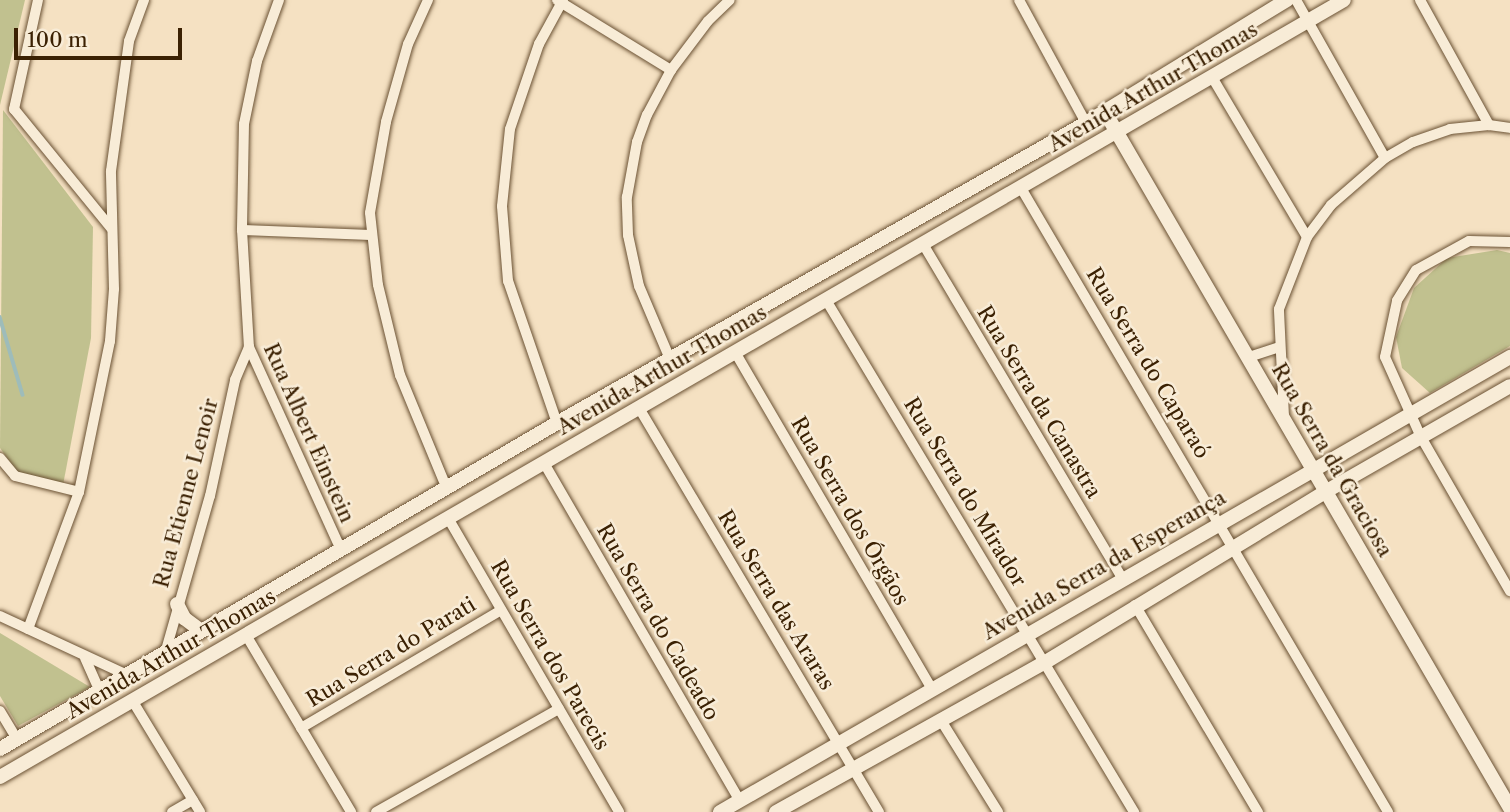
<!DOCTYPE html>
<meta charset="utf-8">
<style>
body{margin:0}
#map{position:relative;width:1510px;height:812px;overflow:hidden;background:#f5e1c2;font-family:"Libre Caslon Text",serif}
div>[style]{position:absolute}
.green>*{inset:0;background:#c1c18f}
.stream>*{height:3.5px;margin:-1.75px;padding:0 1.75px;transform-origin:1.75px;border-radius:1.75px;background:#9ebcba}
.roads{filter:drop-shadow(0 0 2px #6a5133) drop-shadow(0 0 2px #6a5133)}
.street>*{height:10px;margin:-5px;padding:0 5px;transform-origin:5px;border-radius:5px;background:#f8ecd7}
.secondary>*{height:14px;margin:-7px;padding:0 7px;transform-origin:7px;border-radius:7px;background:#f8ecd7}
span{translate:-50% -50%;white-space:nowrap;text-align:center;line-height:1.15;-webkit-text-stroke:5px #f8ecd7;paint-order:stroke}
.street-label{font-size:21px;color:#3b2103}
.scale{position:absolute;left:14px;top:28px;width:168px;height:32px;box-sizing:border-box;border:4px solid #3b2103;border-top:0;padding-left:9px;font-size:21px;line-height:24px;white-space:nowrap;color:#3b2103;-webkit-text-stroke:5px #f8ecd7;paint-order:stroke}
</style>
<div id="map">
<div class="green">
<div style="clip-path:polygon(0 0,25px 0,0 105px)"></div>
<div style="clip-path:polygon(3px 110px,93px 227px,91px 338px,63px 485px,18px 473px,0 448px)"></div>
<div style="clip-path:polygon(1497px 250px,1510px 253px,1510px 346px,1430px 393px,1402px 368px,1396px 337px,1414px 288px,1447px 258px)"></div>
<div style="clip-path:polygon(0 633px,90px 687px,18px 726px,0 696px)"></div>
</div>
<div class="stream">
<div style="left:0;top:317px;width:81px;rotate:73.6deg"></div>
</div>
<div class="roads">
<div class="street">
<div style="left:38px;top:0;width:112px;rotate:102.4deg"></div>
<div style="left:14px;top:109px;width:154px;rotate:50.8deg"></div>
<div style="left:279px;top:0;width:65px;rotate:109.8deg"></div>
<div style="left:257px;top:61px;width:64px;rotate:101.7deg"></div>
<div style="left:244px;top:124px;width:106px;rotate:91.1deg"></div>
<div style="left:242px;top:230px;width:117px;rotate:86.6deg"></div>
<div style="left:249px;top:347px;width:223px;rotate:65.6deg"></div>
<div style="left:428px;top:0;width:48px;rotate:114.4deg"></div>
<div style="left:408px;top:44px;width:81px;rotate:105.8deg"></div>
<div style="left:386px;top:122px;width:92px;rotate:100deg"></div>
<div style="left:370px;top:213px;width:72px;rotate:83.7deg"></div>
<div style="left:378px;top:285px;width:93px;rotate:76.3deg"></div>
<div style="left:400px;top:375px;width:123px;rotate:67.6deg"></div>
<div style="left:557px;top:0;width:134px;rotate:31.6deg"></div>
<div style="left:1019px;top:0;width:140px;rotate:61.4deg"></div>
<div style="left:1296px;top:0;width:181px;rotate:60.6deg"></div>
<div style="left:1420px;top:0;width:143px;rotate:61.1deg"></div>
<div style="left:1212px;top:77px;width:186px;rotate:59.3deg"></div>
<div style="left:1021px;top:188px;width:724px;rotate:59.54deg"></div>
<div style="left:242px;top:230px;width:130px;rotate:2.2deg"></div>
<div style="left:1510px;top:242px;width:41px;rotate:-178.6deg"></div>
<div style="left:1469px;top:241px;width:60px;rotate:151.3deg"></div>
<div style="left:1416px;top:270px;width:36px;rotate:122deg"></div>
<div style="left:1397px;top:301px;width:57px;rotate:102.1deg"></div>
<div style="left:1385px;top:357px;width:88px;rotate:65.8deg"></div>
<div style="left:1421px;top:437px;width:178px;rotate:60deg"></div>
<div style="left:923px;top:244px;width:390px;rotate:59.2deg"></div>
<div style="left:826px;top:300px;width:598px;rotate:58.97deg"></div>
<div style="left:735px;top:352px;width:390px;rotate:59.7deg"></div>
<div style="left:1249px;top:357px;width:32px;rotate:-18deg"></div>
<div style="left:670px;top:359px;width:79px;rotate:-113deg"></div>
<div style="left:639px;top:286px;width:52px;rotate:-102.2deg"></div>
<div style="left:628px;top:235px;width:38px;rotate:-92deg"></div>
<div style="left:627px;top:197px;width:56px;rotate:-79.7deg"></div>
<div style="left:637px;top:142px;width:29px;rotate:-70deg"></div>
<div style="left:647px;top:115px;width:51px;rotate:-61.9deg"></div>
<div style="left:671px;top:70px;width:61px;rotate:-52.9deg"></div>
<div style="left:708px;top:21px;width:30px;rotate:-44deg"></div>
<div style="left:639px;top:408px;width:470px;rotate:59.3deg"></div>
<div style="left:1284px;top:417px;width:108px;rotate:-92.7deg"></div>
<div style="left:1279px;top:309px;width:77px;rotate:-68.7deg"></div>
<div style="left:1307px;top:237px;width:40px;rotate:-53deg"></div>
<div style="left:1331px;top:205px;width:72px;rotate:-41deg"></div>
<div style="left:1385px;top:158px;width:32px;rotate:-30deg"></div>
<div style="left:1413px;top:142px;width:39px;rotate:-19deg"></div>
<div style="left:1450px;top:129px;width:39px;rotate:-6deg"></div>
<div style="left:1489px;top:125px;width:21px;rotate:8deg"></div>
<div style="left:557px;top:423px;width:150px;rotate:-109deg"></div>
<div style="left:508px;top:281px;width:75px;rotate:-94.6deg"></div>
<div style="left:502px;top:206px;width:77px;rotate:-84.1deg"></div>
<div style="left:510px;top:129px;width:90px;rotate:-71.2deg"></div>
<div style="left:539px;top:44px;width:50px;rotate:-61.4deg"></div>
<div style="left:0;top:458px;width:23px;rotate:50deg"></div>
<div style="left:15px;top:476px;width:66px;rotate:14deg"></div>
<div style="left:544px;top:463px;width:391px;rotate:59.9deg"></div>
<div style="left:448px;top:518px;width:340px;rotate:59.8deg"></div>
<div style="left:1135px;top:605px;width:241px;rotate:59.3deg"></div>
<div style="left:0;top:616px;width:138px;rotate:24.9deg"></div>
<div style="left:28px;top:629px;width:146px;rotate:-69.6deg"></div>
<div style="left:79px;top:492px;width:154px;rotate:-78.4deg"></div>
<div style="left:110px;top:341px;width:52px;rotate:-85.6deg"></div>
<div style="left:114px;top:289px;width:118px;rotate:-91.5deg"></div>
<div style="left:111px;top:171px;width:131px;rotate:-82.1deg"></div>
<div style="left:129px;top:41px;width:44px;rotate:-69.9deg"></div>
<div style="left:246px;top:635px;width:206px;rotate:59.3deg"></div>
<div style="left:166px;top:650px;width:160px;rotate:-74.1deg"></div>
<div style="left:210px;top:496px;width:119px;rotate:-77.8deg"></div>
<div style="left:235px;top:380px;width:36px;rotate:-67deg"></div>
<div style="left:85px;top:658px;width:35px;rotate:66deg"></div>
<div style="left:132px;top:700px;width:131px;rotate:58.7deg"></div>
<div style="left:0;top:711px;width:33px;rotate:59deg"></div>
<div style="left:942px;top:722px;width:106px;rotate:58.1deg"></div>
<div style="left:301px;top:728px;width:232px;rotate:-30.5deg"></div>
<div style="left:172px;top:812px;width:24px;rotate:-30deg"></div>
<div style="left:376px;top:812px;width:210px;rotate:-29.4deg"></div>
</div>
<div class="secondary">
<div style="left:1105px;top:112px;width:805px;rotate:59.81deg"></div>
<div style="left:177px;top:604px;width:16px;rotate:63deg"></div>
<div style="left:184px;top:618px;width:21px;rotate:37deg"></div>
<div style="left:0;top:749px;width:645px;rotate:-30.34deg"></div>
<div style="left:557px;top:423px;width:608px;rotate:-29.56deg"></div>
<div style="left:1086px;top:123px;width:236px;rotate:-31.5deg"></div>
<div style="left:0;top:777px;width:1552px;rotate:-30.03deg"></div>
<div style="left:720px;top:812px;width:912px;rotate:-29.94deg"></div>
<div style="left:776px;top:812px;width:307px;rotate:-29.1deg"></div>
<div style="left:1044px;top:663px;width:329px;rotate:-31.3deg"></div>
<div style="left:1325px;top:492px;width:213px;rotate:-29.8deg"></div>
</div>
</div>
<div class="street-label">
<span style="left:1153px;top:87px;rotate:-30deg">Avenida Arthur Thomas</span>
<span style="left:1148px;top:363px;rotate:59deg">Rua Serra do Caparaó</span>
<span style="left:662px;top:370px;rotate:-30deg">Avenida Arthur Thomas</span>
<span style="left:1039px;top:402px;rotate:59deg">Rua Serra da Canastra</span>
<span style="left:309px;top:433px;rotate:66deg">Rua Albert Einstein</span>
<span style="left:1332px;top:460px;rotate:60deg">Rua Serra da Graciosa</span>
<span style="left:965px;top:492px;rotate:59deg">Rua Serra do Mirador</span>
<span style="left:186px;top:493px;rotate:-75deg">Rua Etienne Lenoir</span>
<span style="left:850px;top:511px;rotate:60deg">Rua Serra dos Órgãos</span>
<span style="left:1104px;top:565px;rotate:-30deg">Avenida Serra da Esperança</span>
<span style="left:776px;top:600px;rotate:59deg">Rua Serra das Araras</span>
<span style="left:658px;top:622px;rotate:60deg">Rua Serra do Cadeado</span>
<span style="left:391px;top:652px;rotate:-31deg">Rua Serra do Parati</span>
<span style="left:171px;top:654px;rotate:-30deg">Avenida Arthur Thomas</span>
<span style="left:550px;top:655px;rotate:60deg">Rua Serra dos Parecis</span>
</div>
<div class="scale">100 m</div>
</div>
